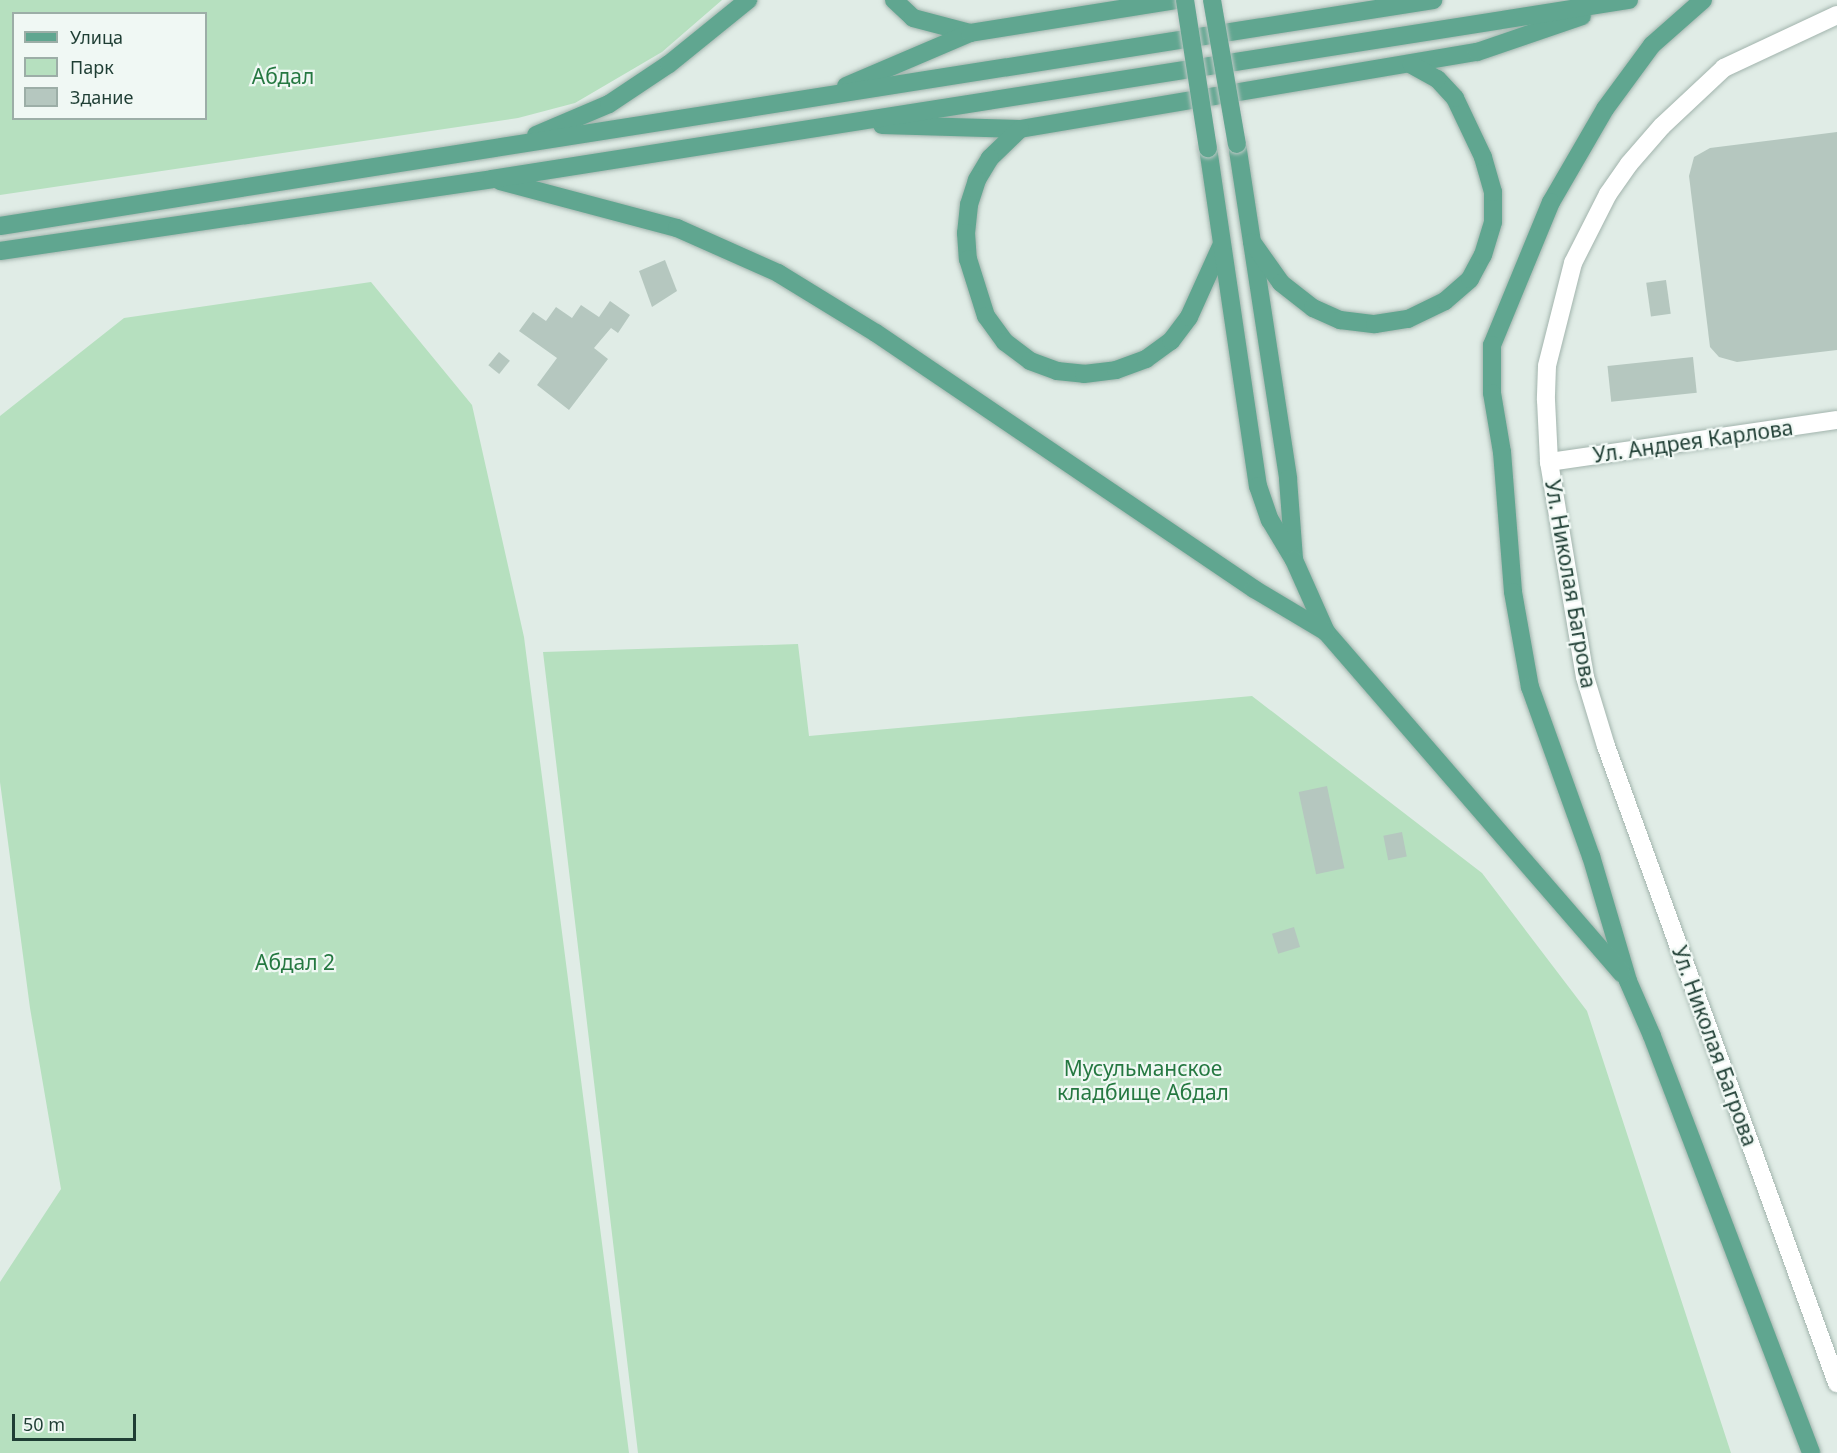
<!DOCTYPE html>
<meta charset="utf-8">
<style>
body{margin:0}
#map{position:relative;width:1837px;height:1453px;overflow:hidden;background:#e0ece6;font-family:"Noto Sans",sans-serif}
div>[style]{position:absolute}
.green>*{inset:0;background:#b6e0bf}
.building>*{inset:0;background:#b5c7bf;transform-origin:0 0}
.roads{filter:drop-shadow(0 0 2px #a2b4ad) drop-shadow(0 0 2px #a2b4ad)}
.minor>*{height:18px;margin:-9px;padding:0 9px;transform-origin:9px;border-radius:9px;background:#fff}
.major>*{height:18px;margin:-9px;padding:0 9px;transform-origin:9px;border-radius:9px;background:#60a690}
.bridges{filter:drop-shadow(0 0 2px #c0c9c6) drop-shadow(0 0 2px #c0c9c6)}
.major-bridge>*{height:18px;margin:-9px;padding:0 9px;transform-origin:9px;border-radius:9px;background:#60a690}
span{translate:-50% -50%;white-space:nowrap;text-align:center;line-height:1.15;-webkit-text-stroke:4.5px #f0f8f4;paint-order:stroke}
.park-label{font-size:21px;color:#257841}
.street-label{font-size:21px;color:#1f3e34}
.legend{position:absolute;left:12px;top:12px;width:195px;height:108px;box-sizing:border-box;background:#f0f8f4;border:2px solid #9caea7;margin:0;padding:8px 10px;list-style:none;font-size:18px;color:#1f3e34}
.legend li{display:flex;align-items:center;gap:12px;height:30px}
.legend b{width:30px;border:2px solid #9caea7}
.scale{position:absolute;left:12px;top:1414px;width:124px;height:27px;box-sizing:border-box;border:3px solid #1f3e34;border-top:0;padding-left:8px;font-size:18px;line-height:21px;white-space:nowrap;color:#1f3e34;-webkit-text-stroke:4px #f0f8f4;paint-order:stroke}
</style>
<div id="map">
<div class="green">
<div style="clip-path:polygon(evenodd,0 0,722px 0,662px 52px,575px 103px,518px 118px,0 195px,0 0,14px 14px,206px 14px,206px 118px,14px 118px,14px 14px)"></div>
<div style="clip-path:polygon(371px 282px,472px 405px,524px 637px,629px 1453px,0 1453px,0 1282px,61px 1189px,30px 1008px,0 782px,0 416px,124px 318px)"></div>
<div style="clip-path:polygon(798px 644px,809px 736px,1252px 696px,1482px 873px,1587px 1011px,1731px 1453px,638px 1453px,543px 652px)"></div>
</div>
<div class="building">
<div style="clip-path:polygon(1837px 132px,1837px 350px,1737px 362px,1719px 357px,1710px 347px,1689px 176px,1694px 157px,1710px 148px)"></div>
<div style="clip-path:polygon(665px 260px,677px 291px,652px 307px,639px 271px)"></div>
<div style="left:1666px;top:280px;width:34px;height:20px;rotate:82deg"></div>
<div style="clip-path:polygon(610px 301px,630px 315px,618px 333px,611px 328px,594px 348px,608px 359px,569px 410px,537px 385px,557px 358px,519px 331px,533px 312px,546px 321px,556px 307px,572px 318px,581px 305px,599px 317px)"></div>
<div style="left:499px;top:352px;width:14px;height:17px;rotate:39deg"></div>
<div style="left:1693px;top:357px;width:36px;height:86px;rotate:84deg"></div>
<div style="left:1327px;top:786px;width:84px;height:29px;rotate:78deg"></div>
<div style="left:1402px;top:832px;width:25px;height:19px;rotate:79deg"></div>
<div style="left:1294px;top:927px;width:21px;height:23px;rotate:73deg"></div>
</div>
<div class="roads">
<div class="minor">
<div style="left:1837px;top:15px;width:125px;rotate:154.9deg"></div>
<div style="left:1724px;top:68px;width:85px;rotate:136.9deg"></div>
<div style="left:1662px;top:126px;width:50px;rotate:131deg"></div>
<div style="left:1629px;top:164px;width:37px;rotate:125deg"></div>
<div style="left:1608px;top:194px;width:77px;rotate:116.9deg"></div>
<div style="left:1573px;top:263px;width:106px;rotate:104.2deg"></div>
<div style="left:1547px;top:366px;width:34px;rotate:92deg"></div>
<div style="left:1546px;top:400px;width:62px;rotate:87.2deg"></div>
<div style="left:1549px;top:462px;width:218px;rotate:80.5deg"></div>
<div style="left:1585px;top:677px;width:72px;rotate:73.1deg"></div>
<div style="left:1606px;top:746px;width:678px;rotate:70.07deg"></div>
<div style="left:1549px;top:462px;width:291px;rotate:-8.3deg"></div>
</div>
<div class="major">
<div style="left:894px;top:0;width:26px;rotate:43deg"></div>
<div style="left:913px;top:18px;width:59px;rotate:14.7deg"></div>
<div style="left:1703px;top:0;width:68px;rotate:138.6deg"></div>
<div style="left:1652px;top:45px;width:79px;rotate:126.3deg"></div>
<div style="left:1605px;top:109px;width:108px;rotate:120.1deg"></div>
<div style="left:1551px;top:202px;width:155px;rotate:112.4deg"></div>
<div style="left:1492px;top:345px;width:48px;rotate:90deg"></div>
<div style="left:1492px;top:393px;width:60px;rotate:80.4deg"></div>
<div style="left:1502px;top:452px;width:140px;rotate:85.5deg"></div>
<div style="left:1513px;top:592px;width:97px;rotate:79.9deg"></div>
<div style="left:1530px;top:687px;width:180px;rotate:70.2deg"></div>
<div style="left:1591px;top:856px;width:130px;rotate:73.5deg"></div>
<div style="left:1628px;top:981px;width:60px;rotate:66.4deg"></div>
<div style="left:1652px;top:1036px;width:446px;rotate:69.1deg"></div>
<div style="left:846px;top:86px;width:135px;rotate:-23.1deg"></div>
<div style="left:970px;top:33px;width:209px;rotate:-9.1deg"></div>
<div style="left:882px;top:125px;width:138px;rotate:1.7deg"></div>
<div style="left:1020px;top:129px;width:463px;rotate:-9.6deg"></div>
<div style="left:1477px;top:52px;width:111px;rotate:-18.9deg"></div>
<div style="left:1020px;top:129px;width:42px;rotate:136deg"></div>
<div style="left:990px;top:158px;width:26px;rotate:121deg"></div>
<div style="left:977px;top:180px;width:26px;rotate:108deg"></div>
<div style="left:969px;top:205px;width:28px;rotate:96deg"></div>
<div style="left:966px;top:233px;width:26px;rotate:86deg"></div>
<div style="left:968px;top:259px;width:60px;rotate:72.5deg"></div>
<div style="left:986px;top:316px;width:32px;rotate:54deg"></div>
<div style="left:1005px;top:342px;width:31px;rotate:37deg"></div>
<div style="left:1030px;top:361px;width:29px;rotate:20deg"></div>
<div style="left:1057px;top:371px;width:27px;rotate:6deg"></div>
<div style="left:1084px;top:374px;width:32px;rotate:-7deg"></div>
<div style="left:1116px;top:370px;width:32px;rotate:-20deg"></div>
<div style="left:1146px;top:359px;width:31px;rotate:-36deg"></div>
<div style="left:1171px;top:341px;width:30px;rotate:-53deg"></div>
<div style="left:1189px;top:317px;width:78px;rotate:-65.7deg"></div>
<div style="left:536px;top:135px;width:79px;rotate:-23deg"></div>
<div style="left:609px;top:104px;width:72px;rotate:-33.7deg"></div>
<div style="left:669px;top:64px;width:102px;rotate:-39deg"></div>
<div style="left:1237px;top:144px;width:339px;rotate:81.3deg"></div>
<div style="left:1288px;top:479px;width:79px;rotate:85.7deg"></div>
<div style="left:1208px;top:148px;width:342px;rotate:81.6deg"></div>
<div style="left:1258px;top:486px;width:36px;rotate:71deg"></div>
<div style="left:1270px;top:520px;width:47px;rotate:59deg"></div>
<div style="left:1294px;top:560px;width:79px;rotate:66deg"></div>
<div style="left:1326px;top:632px;width:452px;rotate:49.1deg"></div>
<div style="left:500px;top:181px;width:183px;rotate:14.9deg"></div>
<div style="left:677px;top:228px;width:111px;rotate:24deg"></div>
<div style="left:778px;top:273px;width:115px;rotate:31.5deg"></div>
<div style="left:876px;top:333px;width:457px;rotate:34.1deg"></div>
<div style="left:1254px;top:589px;width:84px;rotate:30.8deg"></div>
<div style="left:0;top:226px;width:1451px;rotate:-8.96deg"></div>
<div style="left:1252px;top:242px;width:50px;rotate:54.7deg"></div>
<div style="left:1281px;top:283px;width:41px;rotate:38deg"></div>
<div style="left:1313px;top:308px;width:30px;rotate:24deg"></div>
<div style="left:1340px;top:320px;width:35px;rotate:7deg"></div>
<div style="left:1375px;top:324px;width:33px;rotate:-9deg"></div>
<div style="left:1408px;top:319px;width:41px;rotate:-25.9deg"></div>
<div style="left:1445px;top:301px;width:33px;rotate:-41deg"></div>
<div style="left:1470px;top:279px;width:27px;rotate:-62deg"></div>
<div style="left:1483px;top:255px;width:34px;rotate:-73deg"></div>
<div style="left:1493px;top:222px;width:30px;rotate:-90deg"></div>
<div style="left:1493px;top:192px;width:36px;rotate:-106deg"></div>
<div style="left:1483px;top:157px;width:65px;rotate:-115.4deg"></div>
<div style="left:1455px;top:98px;width:26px;rotate:-133deg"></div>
<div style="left:1437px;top:79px;width:29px;rotate:-151deg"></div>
<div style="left:0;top:251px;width:497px;rotate:-8.3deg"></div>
<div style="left:492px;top:179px;width:1151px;rotate:-8.95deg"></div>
</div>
</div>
<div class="bridges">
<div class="major-bridge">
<div style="left:1185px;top:0;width:150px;rotate:81.2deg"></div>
<div style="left:1212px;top:0;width:146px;rotate:80.2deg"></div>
</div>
</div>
<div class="park-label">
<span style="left:283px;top:76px">Абдал</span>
<span style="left:295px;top:962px">Абдал 2</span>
<span style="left:1143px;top:1080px">Мусульманское<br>кладбище Абдал</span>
</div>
<div class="street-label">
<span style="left:1693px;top:441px;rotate:-8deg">Ул. Андрея Карлова</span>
<span style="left:1571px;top:584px;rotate:80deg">Ул. Николая Багрова</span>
<span style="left:1715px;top:1046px;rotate:70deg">Ул. Николая Багрова</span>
</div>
<ul class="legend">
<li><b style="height:8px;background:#60a690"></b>Улица</li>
<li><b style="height:16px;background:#b6e0bf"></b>Парк</li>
<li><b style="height:16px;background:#b5c7bf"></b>Здание</li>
</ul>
<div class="scale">50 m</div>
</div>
